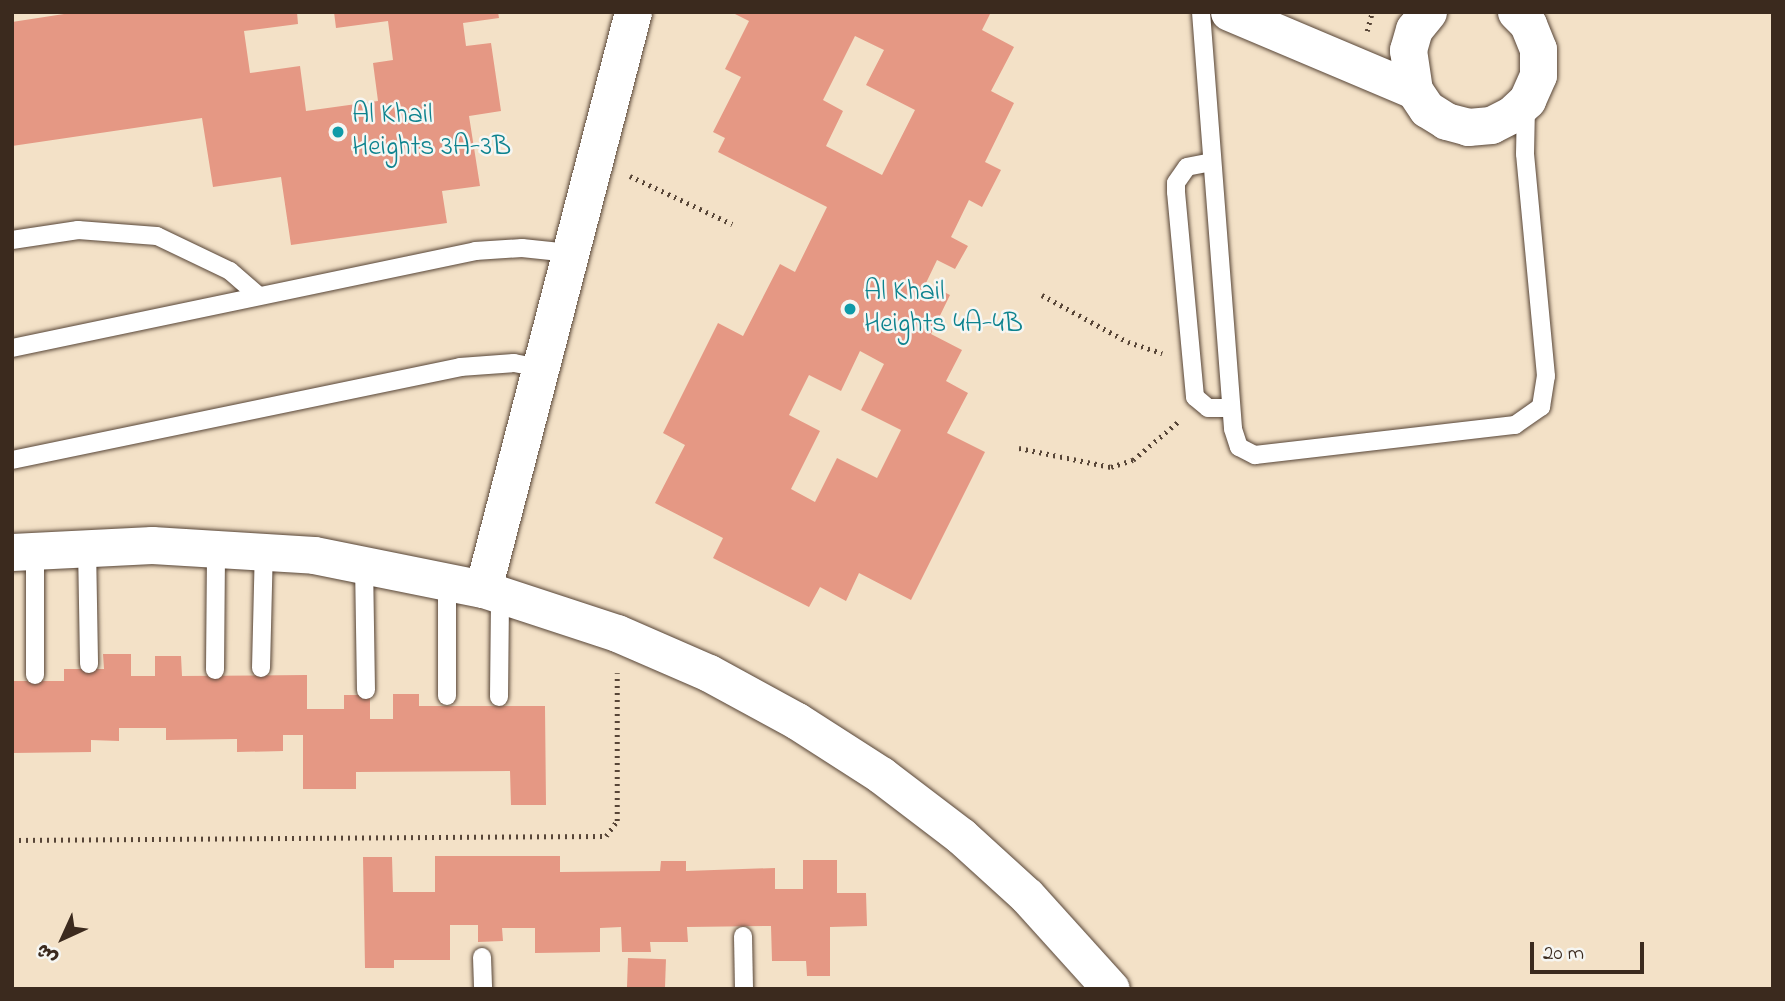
<!DOCTYPE html>
<meta charset="utf-8">
<style>
body{margin:0}
#map{position:relative;width:1785px;height:1001px;overflow:hidden;background:#f3e1c7;font-family:"Indie Flower","Playpen Sans Arabic",sans-serif}
div>[style]{position:absolute}
.building>*{inset:0;background:#e59884;transform-origin:0 0}
.path>*{height:4.5px;margin-top:-2.25px;transform-origin:0;background:repeating-linear-gradient(90deg,#574537 0 2px,transparent 0 7px)}
.roads{filter:drop-shadow(0 0 2px #574537) drop-shadow(0 0 2px #574537)}
.service>*{height:18px;margin:-9px;padding:0 9px;transform-origin:9px;border-radius:9px;background:#fff}
.minor>*{height:37px;margin:-18.5px;padding:0 18.5px;transform-origin:18.5px;border-radius:18.5px;background:#fff}
.dots>*{width:19px;height:19px;translate:-50% -50%;box-sizing:border-box;border:4px solid #f6f6f2;border-radius:50%}
span{translate:-50% -50%;white-space:nowrap;text-align:center;line-height:1.15;-webkit-text-stroke:5px #f6f6f2;paint-order:stroke}
.culture-label{font-size:28px;color:#0d838f}
.left{translate:0 -50%;text-align:left}
.frame{position:absolute;inset:0;border:14px solid #3b2a1e;pointer-events:none}
.north{position:absolute;left:28px;top:903px;width:70px;height:70px;-webkit-text-stroke:5px #f6f6f2;paint-order:stroke;rotate:225deg;font-size:19px;font-weight:700;line-height:28px;text-align:center;color:#3b2a1e}
.north::after{content:'';display:block;margin:auto;width:24px;height:32px;background:#3b2a1e;clip-path:polygon(50% 0,100% 100%,50% 72%,0 100%)}
.scale{position:absolute;left:1530px;top:942px;width:114px;height:32px;box-sizing:border-box;border:4px solid #3b2a1e;border-top:0;padding-left:9px;font-size:21px;line-height:24px;white-space:nowrap;color:#3b2a1e;-webkit-text-stroke:5px #f6f6f2;paint-order:stroke}
</style>
<div id="map">
<div class="building">
<div style="clip-path:polygon(77px 12px,297px 12px,298px 24px,244px 31px,250px 73px,300px 66px,306px 111px,378px 101px,373px 63px,393px 60px,388px 21px,336px 28px,334px 12px,498px 12px,499px 18px,463px 23px,466px 46px,491px 43px,501px 111px,469px 116px,480px 186px,442px 191px,447px 223px,291px 245px,281px 177px,213px 187px,202px 118px,12px 146px,12px 22px)"></div>
<div style="clip-path:polygon(evenodd,731px 12px,991px 12px,982px 30px,1014px 47px,991px 91px,1014px 103px,985px 162px,1001px 170px,982px 207px,969px 200px,951px 237px,968px 246px,955px 269px,937px 260px,926px 283px,950px 295px,931px 334px,962px 350px,946px 381px,968px 393px,947px 433px,985px 452px,911px 600px,859px 573px,846px 601px,820px 587px,809px 607px,713px 558px,723px 538px,655px 503px,685px 445px,663px 433px,718px 323px,743px 336px,780px 264px,795px 272px,827px 207px,718px 152px,725px 138px,713px 132px,741px 77px,725px 69px,749px 21px,731px 12px,855px 36px,884px 50px,866px 85px,915px 110px,882px 175px,826px 146px,843px 111px,823px 100px,855px 36px,731px 12px,860px 351px,884px 364px,861px 410px,901px 430px,877px 478px,837px 458px,815px 502px,791px 489px,820px 431px,789px 415px,809px 375px,841px 391px,860px 351px)"></div>
<div style="clip-path:polygon(103px 654px,131px 654px,131px 676px,155px 676px,155px 656px,181px 656px,182px 676px,307px 675px,307px 709px,344px 709px,344px 695px,370px 695px,370px 719px,393px 719px,393px 694px,419px 694px,419px 706px,545px 706px,546px 805px,511px 805px,510px 771px,356px 772px,356px 789px,303px 789px,303px 735px,283px 735px,283px 751px,237px 752px,237px 739px,166px 740px,166px 728px,119px 728px,119px 741px,91px 740px,91px 752px,12px 753px,12px 681px,64px 681px,64px 669px,104px 669px)"></div>
<div style="clip-path:polygon(435px 856px,560px 856px,560px 872px,660px 871px,661px 861px,686px 861px,686px 871px,775px 868px,775px 889px,803px 889px,803px 860px,837px 860px,837px 893px,866px 893px,867px 926px,830px 927px,830px 976px,807px 976px,806px 961px,772px 961px,771px 926px,687px 927px,688px 942px,650px 942px,651px 952px,622px 952px,621px 927px,600px 928px,600px 952px,535px 953px,535px 928px,502px 928px,503px 941px,478px 942px,478px 925px,450px 925px,450px 960px,394px 960px,394px 968px,365px 968px,363px 857px,392px 857px,393px 892px,435px 892px)"></div>
<div style="left:628px;top:958px;width:38px;height:31px;rotate:2deg"></div>
</div>
<div class="path">
<div style="left:1367px;top:31px;width:20px;rotate:-75deg"></div>
<div style="left:630px;top:176px;width:113px;rotate:25.2deg"></div>
<div style="left:1042px;top:295px;width:98px;rotate:28.7deg"></div>
<div style="left:1128px;top:342px;width:36px;rotate:18deg"></div>
<div style="left:1019px;top:448px;width:94px;rotate:11.7deg"></div>
<div style="left:1111px;top:467px;width:23px;rotate:-18deg"></div>
<div style="left:1133px;top:460px;width:60px;rotate:-40.3deg"></div>
<div style="left:12px;top:840px;width:594px;rotate:-0.39deg"></div>
<div style="left:606px;top:836px;width:19px;rotate:-54deg"></div>
<div style="left:617px;top:821px;width:148px;rotate:-90deg"></div>
</div>
<div class="roads">
<div class="service">
<div style="left:1201px;top:12px;width:418px;rotate:85.6deg"></div>
<div style="left:1233px;top:429px;width:19px;rotate:72deg"></div>
<div style="left:1239px;top:447px;width:18px;rotate:27deg"></div>
<div style="left:1255px;top:455px;width:262px;rotate:-6.6deg"></div>
<div style="left:1515px;top:425px;width:32px;rotate:-35deg"></div>
<div style="left:1541px;top:407px;width:31px;rotate:-81deg"></div>
<div style="left:1546px;top:376px;width:223px;rotate:-95.4deg"></div>
<div style="left:1525px;top:154px;width:49px;rotate:-88.8deg"></div>
<div style="left:1212px;top:162px;width:25px;rotate:169deg"></div>
<div style="left:1187px;top:167px;width:19px;rotate:125deg"></div>
<div style="left:1176px;top:183px;width:9px;rotate:90deg"></div>
<div style="left:1176px;top:192px;width:206px;rotate:84.7deg"></div>
<div style="left:1195px;top:397px;width:17px;rotate:40deg"></div>
<div style="left:1208px;top:408px;width:23px"></div>
<div style="left:12px;top:240px;width:67px;rotate:-8.6deg"></div>
<div style="left:78px;top:230px;width:79px;rotate:4.3deg"></div>
<div style="left:157px;top:236px;width:81px;rotate:25.6deg"></div>
<div style="left:230px;top:271px;width:37px;rotate:41deg"></div>
<div style="left:12px;top:348px;width:473px;rotate:-11.8deg"></div>
<div style="left:475px;top:251px;width:47px;rotate:-3.7deg"></div>
<div style="left:522px;top:248px;width:48px;rotate:5.9deg"></div>
<div style="left:12px;top:460px;width:458px;rotate:-11.7deg"></div>
<div style="left:460px;top:367px;width:54px;rotate:-4.2deg"></div>
<div style="left:514px;top:363px;width:25px;rotate:11deg"></div>
<div style="left:87px;top:546px;width:118px;rotate:89deg"></div>
<div style="left:364px;top:563px;width:127px;rotate:89.1deg"></div>
<div style="left:447px;top:580px;width:116px;rotate:90deg"></div>
<div style="left:261px;top:668px;width:119px;rotate:-88.6deg"></div>
<div style="left:215px;top:670px;width:124px;rotate:-89.5deg"></div>
<div style="left:35px;top:675px;width:125px;rotate:-90deg"></div>
<div style="left:499px;top:697px;width:104px;rotate:-89.4deg"></div>
<div style="left:743px;top:936px;width:53px;rotate:88.9deg"></div>
<div style="left:482px;top:957px;width:32px;rotate:88deg"></div>
</div>
<div class="minor">
<div style="left:1229px;top:12px;width:201px;rotate:22.9deg"></div>
<div style="left:1428px;top:12px;width:22px;rotate:129deg"></div>
<div style="left:1414px;top:29px;width:22px;rotate:106deg"></div>
<div style="left:1408px;top:50px;width:40px;rotate:81.5deg"></div>
<div style="left:1414px;top:90px;width:23px;rotate:56deg"></div>
<div style="left:1427px;top:109px;width:22px;rotate:32deg"></div>
<div style="left:1446px;top:121px;width:23px;rotate:15deg"></div>
<div style="left:1468px;top:127px;width:23px;rotate:-5deg"></div>
<div style="left:1491px;top:125px;width:22px;rotate:-27deg"></div>
<div style="left:1511px;top:115px;width:22px;rotate:-43deg"></div>
<div style="left:1527px;top:100px;width:27px;rotate:-66deg"></div>
<div style="left:1538px;top:75px;width:26px;rotate:-90deg"></div>
<div style="left:1538px;top:49px;width:27px;rotate:-112deg"></div>
<div style="left:1528px;top:24px;width:17px;rotate:-135deg"></div>
<div style="left:12px;top:552px;width:140px;rotate:-2.9deg"></div>
<div style="left:152px;top:545px;width:162px;rotate:3.5deg"></div>
<div style="left:314px;top:555px;width:172px;rotate:11.4deg"></div>
<div style="left:483px;top:589px;width:141px;rotate:18.2deg"></div>
<div style="left:617px;top:633px;width:100px;rotate:23.5deg"></div>
<div style="left:709px;top:673px;width:100px;rotate:28.6deg"></div>
<div style="left:797px;top:721px;width:100px;rotate:32.7deg"></div>
<div style="left:881px;top:775px;width:101px;rotate:37.3deg"></div>
<div style="left:961px;top:836px;width:89px;rotate:42.3deg"></div>
<div style="left:1027px;top:896px;width:125px;rotate:47.9deg"></div>
<div style="left:483px;top:589px;width:596px;rotate:-75.43deg"></div>
</div>
</div>
<div class="dots">
<div style="left:338px;top:132px;background:#0f9aa8"></div>
<div style="left:850px;top:309px;background:#0f9aa8"></div>
</div>
<div class="culture-label">
<span class="left" style="left:352px;top:132px">Al Khail<br>Heights 3A-3B</span>
<span class="left" style="left:864px;top:309px">Al Khail<br>Heights 4A-4B</span>
</div>
<div class="frame"></div>
<div class="north">ش</div>
<div class="scale">20 m</div>
</div>
